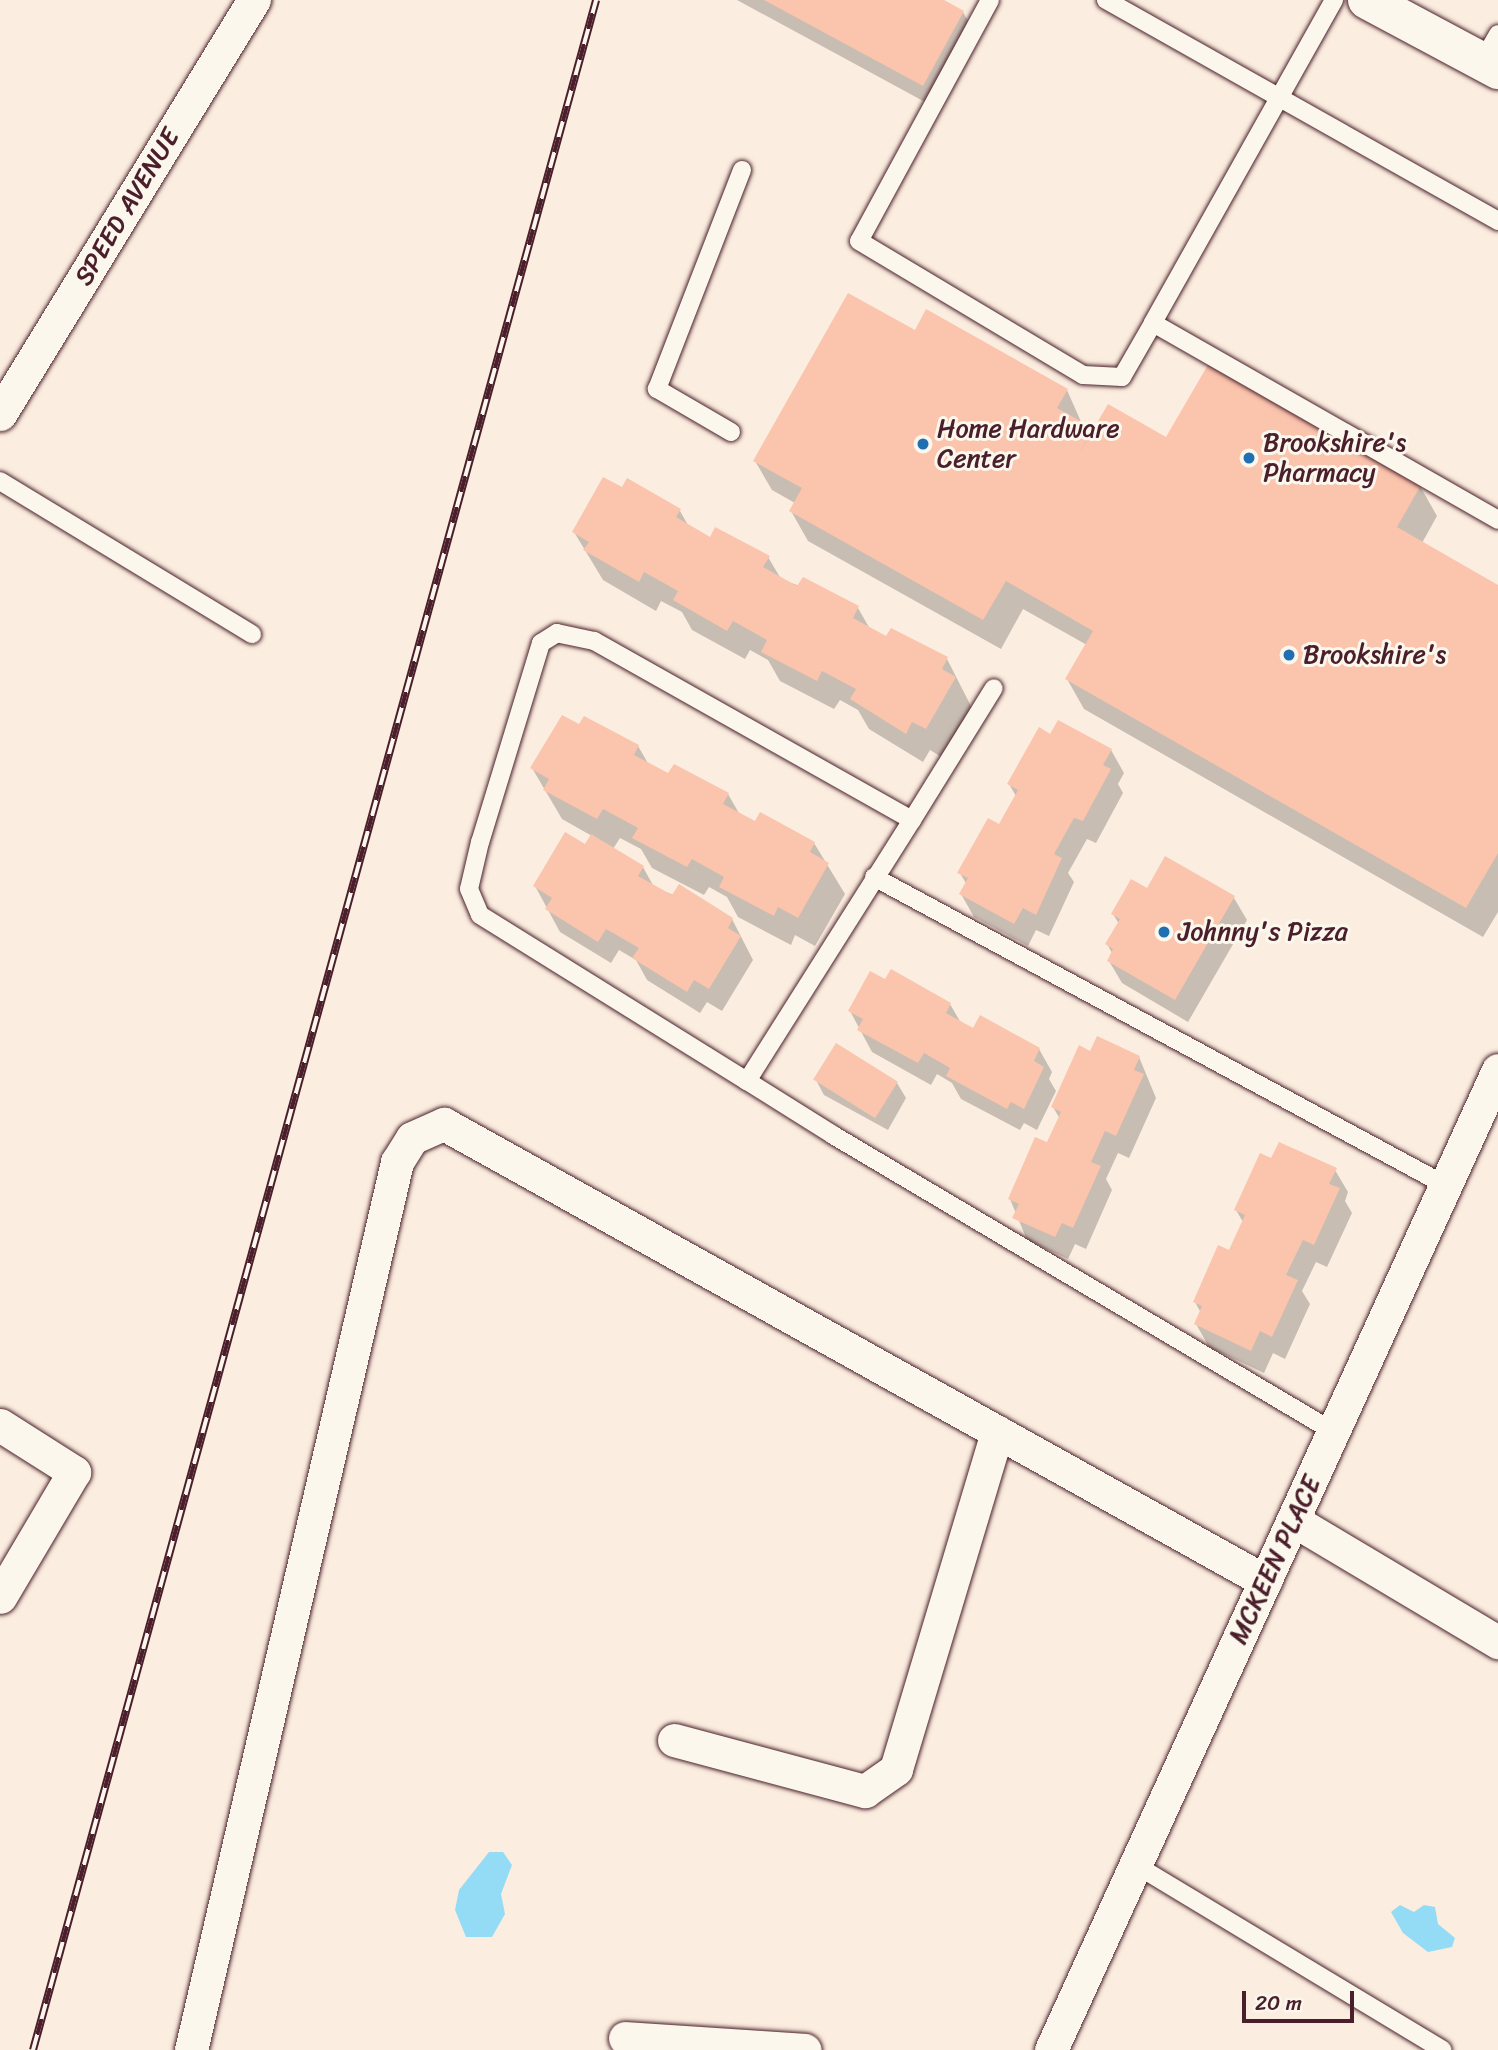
<!DOCTYPE html>
<style>
body{margin:0}
#map{position:relative;width:1498px;height:2050px;overflow:hidden;background:#fbeddf;font-family:Sriracha,sans-serif}
div>[style]{position:absolute}
.water>*{inset:0;background:#94dcf5}
.shadow>*{inset:0;background:#0003}
.building>*{inset:0;background:#fac4ad;transform-origin:0 0}
.roads{filter:drop-shadow(0 0 2px #4a1f2b) drop-shadow(0 0 2px #4a1f2b)}
.service>*{height:18px;margin:-9px;padding:0 9px;transform-origin:9px;border-radius:9px;background:#fbf7ec}
.minor>*{height:33px;margin:-16.5px;padding:0 16.5px;transform-origin:16.5px;border-radius:16.5px;background:#fbf7ec}
.secondary>*{height:38px;margin:-19px;padding:0 19px;transform-origin:19px;border-radius:19px;background:#fbf7ec}
.rail>*{height:8px;margin-top:-4px;transform-origin:0;background:repeating-linear-gradient(90deg,#fbf7ec 0 16px,#4a1f2b 0 32px);box-sizing:border-box;border-block:2px solid #4a1f2b}
.dots>*{width:19px;height:19px;translate:-50% -50%;box-sizing:border-box;border:4px solid #fbf7ec;border-radius:50%}
span{translate:-50% -50%;white-space:nowrap;text-align:center;line-height:1.15;-webkit-text-stroke:6px #fbf7ec;paint-order:stroke}
.street-label{font-size:26px;color:#4a1f2b}
.poi-label{font-size:26px;color:#4a1f2b}
.left{translate:0 -50%;text-align:left}
.scale{position:absolute;left:1242px;top:1991px;width:112px;height:32px;box-sizing:border-box;border:4px solid #4a1f2b;border-top:0;padding-left:9px;font-size:21px;line-height:24px;white-space:nowrap;color:#4a1f2b;-webkit-text-stroke:5px #fbf7ec;paint-order:stroke}
</style>
<div id="map">
<div class="water">
<div style="clip-path:polygon(489px 1852px,503px 1852px,512px 1865px,501px 1894px,505px 1914px,492px 1937px,466px 1937px,455px 1910px,459px 1890px)"></div>
<div style="clip-path:polygon(1400px 1905px,1414px 1912px,1424px 1905px,1435px 1907px,1438px 1924px,1455px 1938px,1452px 1947px,1428px 1952px,1403px 1933px,1391px 1912px)"></div>
</div>
<div class="shadow">
<div style="clip-path:polygon(737px 0,940px 0,963px 12px,976px 35px,936px 108px)"></div>
<div style="clip-path:polygon(915px 332px,1067px 390px,1082px 424px,1095px 431px,1420px 486px,1437px 516px,1422px 543px,1498px 587px,1498px 912px,1483px 937px,1084px 709px,1067px 679px,1087px 645px,1023px 609px,1001px 649px,808px 541px,791px 511px,795px 503px,772px 490px,755px 461px)"></div>
<div style="clip-path:polygon(622px 489px,680px 511px,689px 527px,711px 539px,768px 557px,781px 579px,858px 608px,870px 629px,887px 638px,947px 659px,972px 708px,943px 758px,930px 750px,923px 762px,869px 729px,858px 710px,840px 700px,834px 709px,780px 681px,768px 660px,750px 650px,745px 659px,692px 630px,682px 612px,661px 601px,656px 611px,603px 580px,574px 532px)"></div>
<div style="clip-path:polygon(580px 727px,638px 746px,649px 765px,669px 776px,728px 794px,740px 815px,755px 824px,814px 843px,845px 894px,815px 946px,795px 935px,791px 945px,738px 917px,727px 897px,709px 887px,704px 895px,652px 868px,641px 849px,620px 838px,613px 849px,643px 867px,654px 887px,732px 919px,753px 960px,722px 1011px,707px 1002px,700px 1013px,647px 980px,636px 960px,619px 950px,611px 963px,560px 932px,535px 886px,586px 846px,592px 836px,562px 819px,532px 768px)"></div>
<div style="clip-path:polygon(1050px 736px,1111px 750px,1124px 773px,1118px 784px,1123px 793px,1096px 843px,1087px 839px,1068px 873px,1074px 882px,1049px 936px,1036px 930px,1028px 946px,974px 917px,961px 894px,967px 885px,960px 873px,1000px 827px,1016px 796px,1009px 784px)"></div>
<div style="clip-path:polygon(1166px 858px,1234px 898px,1247px 920px,1188px 1022px,1122px 983px,1109px 961px,1112px 953px,1107px 944px,1119px 924px,1113px 914px,1147px 890px)"></div>
<div style="clip-path:polygon(886px 982px,950px 1004px,961px 1023px,973px 1030px,1039px 1049px,1052px 1072px,1049px 1079px,1056px 1091px,1037px 1130px,1024px 1123px,1020px 1130px,961px 1099px,952px 1083px,937px 1074px,931px 1085px,872px 1052px,850px 1011px)"></div>
<div style="clip-path:polygon(1091px 1053px,1139px 1057px,1156px 1098px,1129px 1158px,1118px 1153px,1106px 1179px,1112px 1190px,1086px 1249px,1075px 1244px,1068px 1259px,1027px 1240px,1010px 1199px,1048px 1145px,1060px 1119px,1053px 1107px)"></div>
<div style="clip-path:polygon(816px 1080px,897px 1083px,906px 1098px,888px 1130px,824px 1095px)"></div>
<div style="clip-path:polygon(1272px 1160px,1335px 1170px,1348px 1192px,1345px 1201px,1352px 1213px,1327px 1267px,1316px 1262px,1302px 1291px,1310px 1304px,1285px 1359px,1273px 1353px,1264px 1373px,1209px 1347px,1196px 1324px,1201px 1313px,1195px 1302px,1229px 1252px,1243px 1222px,1236px 1210px)"></div>
</div>
<div class="building">
<div style="clip-path:polygon(764px 0,944px 0,964px 11px,923px 86px)"></div>
<div style="clip-path:polygon(848px 293px,915px 330px,926px 309px,1068px 389px,1057px 408px,1093px 428px,1079px 454px,1108px 404px,1166px 437px,1209px 363px,1421px 485px,1397px 527px,1498px 585px,1498px 853px,1466px 908px,1065px 679px,1093px 631px,1006px 581px,983px 620px,789px 511px,802px 488px,753px 461px)"></div>
<div style="clip-path:polygon(603px 477px,622px 487px,627px 478px,681px 509px,676px 517px,710px 537px,715px 527px,770px 556px,763px 567px,797px 586px,803px 577px,859px 606px,853px 618px,886px 636px,891px 628px,948px 657px,942px 669px,956px 677px,926px 729px,912px 722px,906px 734px,850px 699px,856px 689px,822px 671px,817px 681px,761px 652px,767px 640px,733px 621px,727px 631px,673px 600px,678px 591px,644px 572px,639px 582px,583px 550px,589px 542px,572px 532px)"></div>
<div style="clip-path:polygon(562px 715px,579px 724px,584px 716px,639px 745px,634px 755px,668px 773px,674px 764px,729px 793px,723px 804px,755px 821px,760px 812px,815px 842px,810px 852px,829px 863px,798px 918px,778px 907px,774px 916px,719px 887px,724px 877px,692px 859px,687px 867px,632px 838px,638px 828px,603px 809px,597px 819px,543px 790px,549px 779px,530px 768px)"></div>
<div style="clip-path:polygon(1058px 720px,1112px 749px,1103px 765px,1111px 769px,1083px 821px,1074px 818px,1054px 854px,1062px 858px,1036px 915px,1023px 908px,1014px 924px,959px 894px,968px 878px,957px 873px,988px 818px,999px 824px,1018px 790px,1007px 784px,1039px 727px,1050px 734px)"></div>
<div style="clip-path:polygon(565px 832px,585px 844px,591px 834px,644px 866px,638px 876px,672px 895px,679px 884px,733px 918px,728px 928px,741px 936px,709px 989px,694px 980px,687px 992px,632px 958px,639px 948px,606px 929px,598px 942px,545px 909px,552px 898px,533px 886px)"></div>
<div style="clip-path:polygon(1165px 856px,1235px 896px,1175px 1000px,1107px 961px,1113px 949px,1105px 944px,1120px 919px,1111px 914px,1131px 879px,1147px 888px)"></div>
<div style="clip-path:polygon(891px 969px,951px 1003px,946px 1013px,973px 1028px,980px 1015px,1040px 1048px,1034px 1061px,1044px 1067px,1024px 1109px,1011px 1102px,1007px 1109px,946px 1076px,950px 1068px,924px 1053px,918px 1063px,857px 1030px,863px 1019px,848px 1011px,870px 971px,885px 979px)"></div>
<div style="clip-path:polygon(1097px 1036px,1140px 1056px,1134px 1070px,1144px 1074px,1116px 1136px,1105px 1131px,1091px 1162px,1101px 1166px,1073px 1228px,1062px 1223px,1055px 1237px,1012px 1218px,1019px 1204px,1008px 1199px,1035px 1137px,1047px 1142px,1061px 1112px,1051px 1107px,1079px 1045px,1090px 1051px)"></div>
<div style="left:836px;top:1043px;width:73px;height:43px;rotate:32deg"></div>
<div style="clip-path:polygon(1279px 1142px,1337px 1168px,1329px 1184px,1340px 1188px,1314px 1245px,1303px 1240px,1286px 1275px,1298px 1280px,1272px 1337px,1260px 1331px,1251px 1351px,1194px 1324px,1202px 1306px,1193px 1302px,1218px 1245px,1229px 1250px,1245px 1215px,1234px 1210px,1260px 1153px,1271px 1158px)"></div>
</div>
<div class="roads">
<div class="service">
<div style="left:990px;top:0;width:274px;rotate:118.5deg"></div>
<div style="left:859px;top:241px;width:261px;rotate:30.9deg"></div>
<div style="left:1083px;top:375px;width:39px;rotate:3deg"></div>
<div style="left:1122px;top:377px;width:62px;rotate:-60.1deg"></div>
<div style="left:1106px;top:0;width:450px;rotate:29.4deg"></div>
<div style="left:1334px;top:0;width:370px;rotate:119.3deg"></div>
<div style="left:1153px;top:323px;width:397px;rotate:29.7deg"></div>
<div style="left:1482px;top:62px;width:32px;rotate:-60deg"></div>
<div style="left:731px;top:432px;width:86px;rotate:-149.8deg"></div>
<div style="left:657px;top:389px;width:235px;rotate:-68.8deg"></div>
<div style="left:0;top:481px;width:295px;rotate:31.3deg"></div>
<div style="left:912px;top:820px;width:155px;rotate:-58.2deg"></div>
<div style="left:874px;top:877px;width:649px;rotate:28.34deg"></div>
<div style="left:747px;top:1081px;width:309px;rotate:-57.7deg"></div>
<div style="left:912px;top:820px;width:365px;rotate:-150.6deg"></div>
<div style="left:594px;top:641px;width:38px;rotate:-168deg"></div>
<div style="left:557px;top:633px;width:19px;rotate:148deg"></div>
<div style="left:541px;top:643px;width:208px;rotate:107deg"></div>
<div style="left:480px;top:842px;width:48px;rotate:103.2deg"></div>
<div style="left:469px;top:889px;width:28px;rotate:67deg"></div>
<div style="left:480px;top:915px;width:314px;rotate:31.9deg"></div>
<div style="left:747px;top:1081px;width:102px;rotate:32.1deg"></div>
<div style="left:833px;top:1135px;width:582px;rotate:30.66deg"></div>
<div style="left:1136px;top:1865px;width:358px;rotate:31.1deg"></div>
</div>
<div class="minor">
<div style="left:0;top:414px;width:486px;rotate:-58.5deg"></div>
<div style="left:0;top:1425px;width:88px;rotate:32.4deg"></div>
<div style="left:74px;top:1472px;width:145px;rotate:120.6deg"></div>
<div style="left:1293px;top:1520px;width:239px;rotate:30.8deg"></div>
<div style="left:674px;top:1740px;width:198px;rotate:15deg"></div>
<div style="left:865px;top:1791px;width:38px;rotate:-35deg"></div>
<div style="left:896px;top:1769px;width:352px;rotate:-73.3deg"></div>
<div style="left:625px;top:2038px;width:180px;rotate:3.8deg"></div>
<div style="left:191px;top:2050px;width:912px;rotate:-76.94deg"></div>
<div style="left:397px;top:1162px;width:28px;rotate:-58deg"></div>
<div style="left:412px;top:1138px;width:35px;rotate:-24deg"></div>
<div style="left:444px;top:1124px;width:940px;rotate:29.1deg"></div>
<div style="left:1051px;top:2050px;width:1077px;rotate:-65.48deg"></div>
</div>
<div class="secondary">
<div style="left:1367px;top:0;width:149px;rotate:28.1deg"></div>
</div>
</div>
<div class="rail">
<div style="left:33px;top:2050px;width:2126px;rotate:-74.64deg"></div>
</div>
<div class="dots">
<div style="left:923px;top:444px;background:#1f6fb2"></div>
<div style="left:1249px;top:458px;background:#1f6fb2"></div>
<div style="left:1289px;top:655px;background:#1f6fb2"></div>
<div style="left:1164px;top:932px;background:#1f6fb2"></div>
</div>
<div class="street-label">
<span style="left:127px;top:207px;rotate:-59deg">SPEED AVENUE</span>
<span style="left:1275px;top:1560px;rotate:-65deg">MCKEEN PLACE</span>
</div>
<div class="poi-label">
<span class="left" style="left:937px;top:444px">Home Hardware<br>Center</span>
<span class="left" style="left:1263px;top:458px">Brookshire's<br>Pharmacy</span>
<span class="left" style="left:1303px;top:655px">Brookshire's</span>
<span class="left" style="left:1178px;top:932px">Johnny's Pizza</span>
</div>
<div class="scale">20 m</div>
</div>
